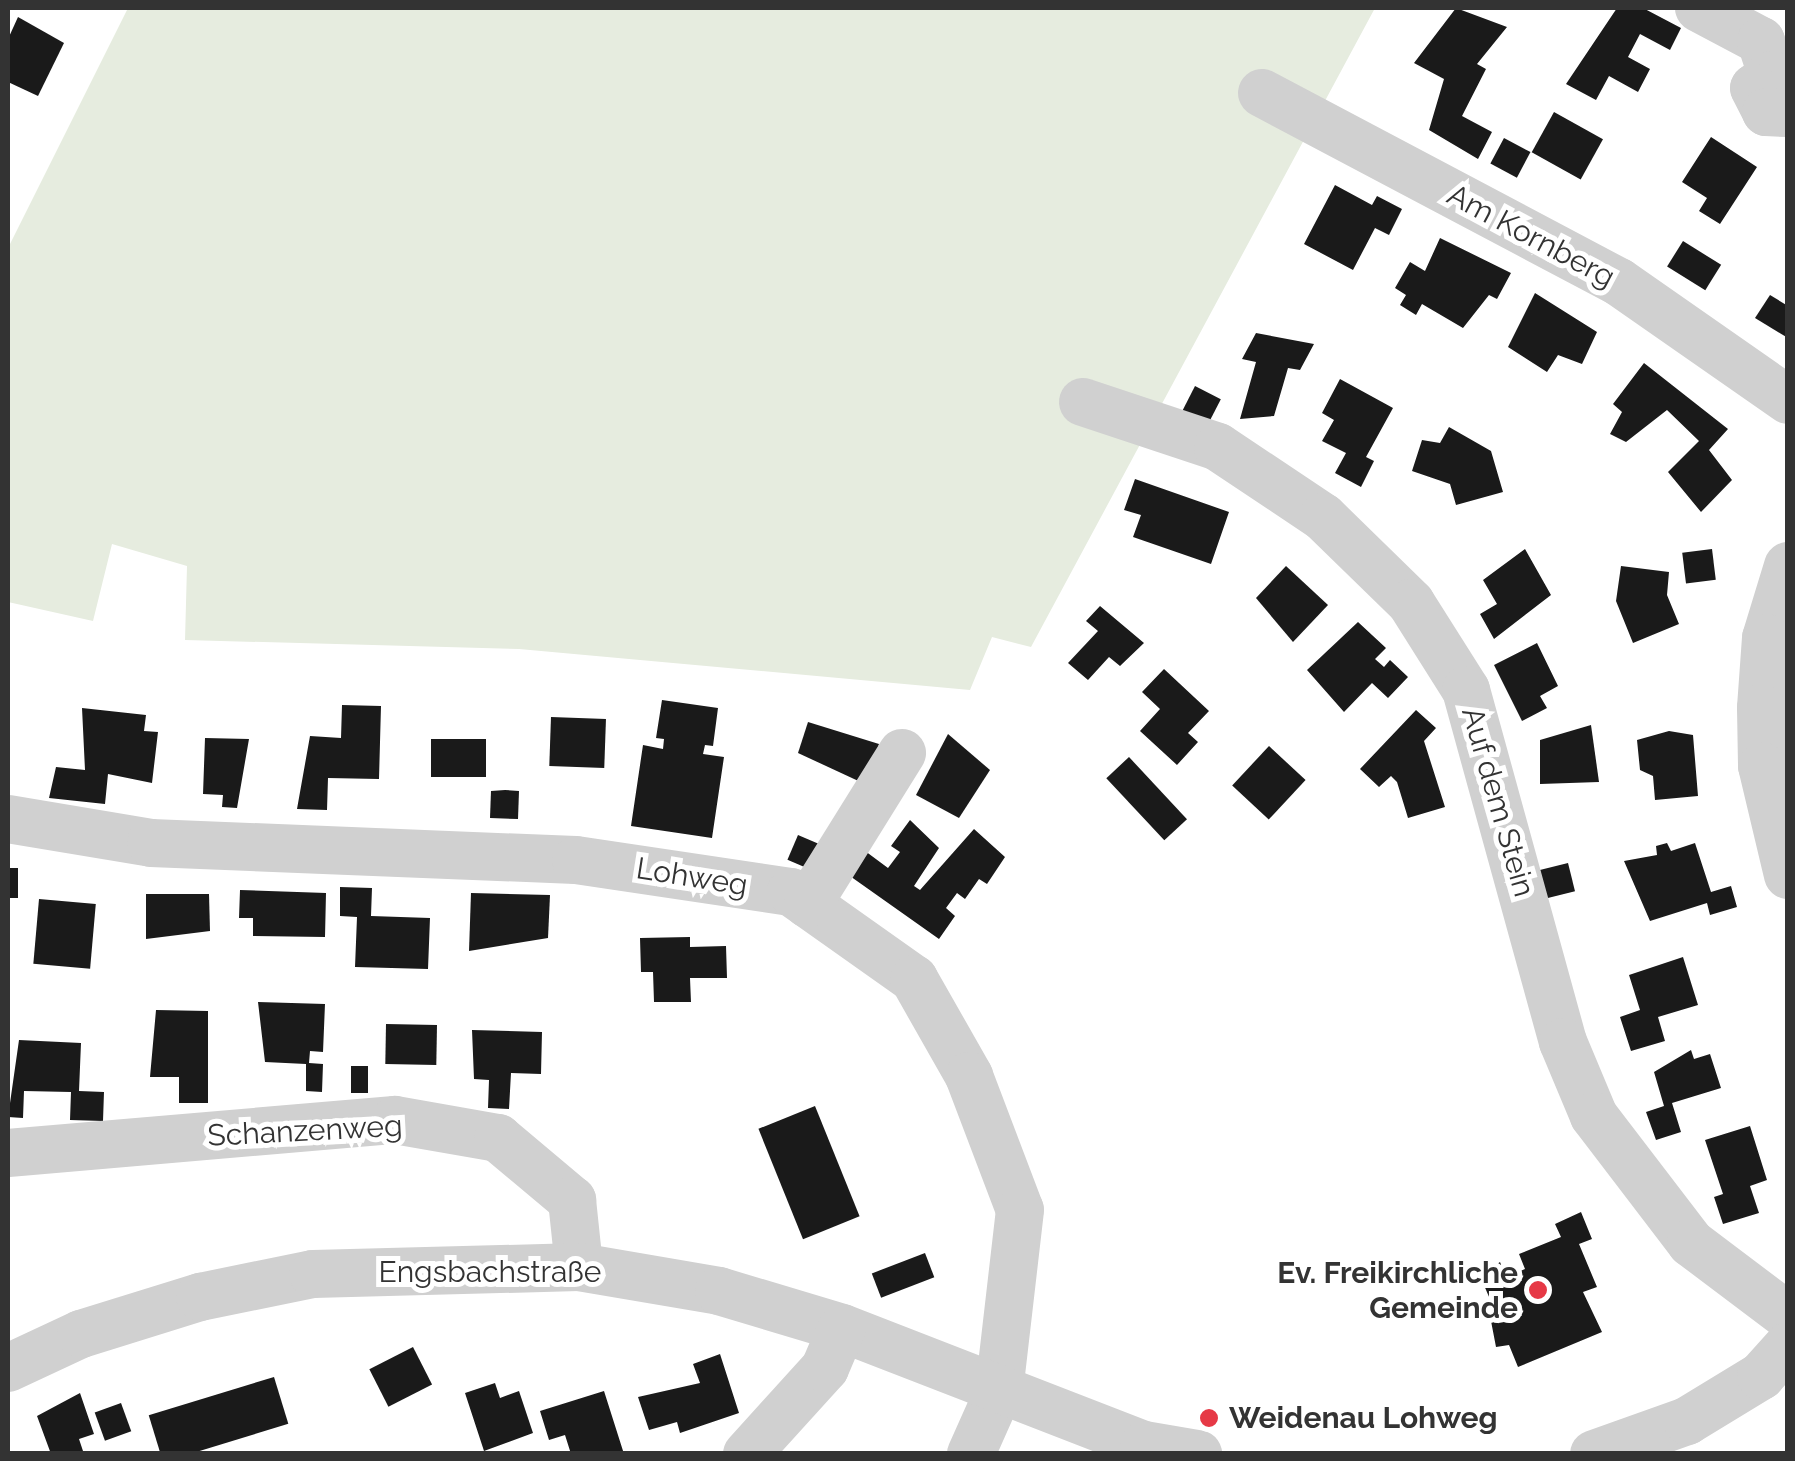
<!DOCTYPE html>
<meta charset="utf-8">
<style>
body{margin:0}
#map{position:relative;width:1795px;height:1461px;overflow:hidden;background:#fff;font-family:Raleway,sans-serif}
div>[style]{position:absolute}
.green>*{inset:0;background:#e6ecdf}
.building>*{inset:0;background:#1a1a1a;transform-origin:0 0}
.minor>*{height:48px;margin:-24px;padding:0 24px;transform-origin:24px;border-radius:24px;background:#d0d0d0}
.dots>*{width:28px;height:28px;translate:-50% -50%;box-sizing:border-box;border:5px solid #fff;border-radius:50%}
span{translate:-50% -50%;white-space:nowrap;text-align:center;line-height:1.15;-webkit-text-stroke:10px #fff;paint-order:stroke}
.street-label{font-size:30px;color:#333}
.poi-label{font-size:30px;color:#333;font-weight:700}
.right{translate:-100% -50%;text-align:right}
.left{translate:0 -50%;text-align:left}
.frame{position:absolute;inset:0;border:10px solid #333;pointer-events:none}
</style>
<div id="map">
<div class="green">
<div style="clip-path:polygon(128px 8px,1375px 8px,1031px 647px,992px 637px,970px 690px,519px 649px,185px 640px,187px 566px,112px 544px,93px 621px,8px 602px,8px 248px)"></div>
</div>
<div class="building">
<div style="clip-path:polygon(1456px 8px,1507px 27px,1477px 64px,1486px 69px,1462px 116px,1492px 132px,1478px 159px,1429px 130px,1444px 79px,1414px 63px)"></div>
<div style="clip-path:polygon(1617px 8px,1643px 8px,1681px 28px,1670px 50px,1640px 34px,1628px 57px,1650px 69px,1638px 92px,1609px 76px,1596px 100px,1566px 84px)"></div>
<div style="clip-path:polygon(18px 17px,64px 43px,38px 96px,8px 82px,8px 39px)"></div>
<div style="left:1554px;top:112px;width:56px;height:46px;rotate:29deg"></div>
<div style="clip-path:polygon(1711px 137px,1757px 167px,1720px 224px,1699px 211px,1707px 198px,1682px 182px)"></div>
<div style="left:1504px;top:138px;width:30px;height:29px;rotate:28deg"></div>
<div style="clip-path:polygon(1335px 185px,1372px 205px,1377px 196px,1402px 209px,1389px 235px,1375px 228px,1353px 270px,1304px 244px)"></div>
<div style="clip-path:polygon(1440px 238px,1511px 273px,1497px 299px,1489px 295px,1463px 328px,1422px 304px,1416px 315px,1400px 305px,1406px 295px,1395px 288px,1410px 262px,1425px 271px)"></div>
<div style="left:1683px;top:241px;width:45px;height:30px;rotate:32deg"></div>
<div style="clip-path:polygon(1535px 293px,1597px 332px,1582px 364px,1558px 355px,1547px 372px,1508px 347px)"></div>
<div style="clip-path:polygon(1770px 295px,1788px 306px,1788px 338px,1755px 318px)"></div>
<div style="clip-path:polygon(1256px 333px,1314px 344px,1300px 370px,1288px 368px,1274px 416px,1240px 419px,1256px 362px,1242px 359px)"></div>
<div style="clip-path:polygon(1644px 363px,1728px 429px,1709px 450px,1732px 480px,1701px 512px,1668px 472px,1699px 441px,1667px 410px,1626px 442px,1610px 434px,1622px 412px,1613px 404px)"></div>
<div style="clip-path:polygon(1340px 379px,1393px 408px,1366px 457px,1374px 461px,1361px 487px,1335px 473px,1346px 453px,1322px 441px,1334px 420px,1322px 413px)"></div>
<div style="left:1195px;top:386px;width:29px;height:28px;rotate:27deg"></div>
<div style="clip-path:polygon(1449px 427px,1491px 451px,1503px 492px,1456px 505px,1450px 484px,1412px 471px,1422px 440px,1440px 443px)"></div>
<div style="clip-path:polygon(1135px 479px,1229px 512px,1211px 564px,1133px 537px,1141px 515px,1124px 510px)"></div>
<div style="clip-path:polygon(1525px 549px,1551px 595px,1494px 639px,1480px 614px,1497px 604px,1483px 580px)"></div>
<div style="left:1712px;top:549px;width:31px;height:30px;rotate:83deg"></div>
<div style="clip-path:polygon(1286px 566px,1328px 605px,1293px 642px,1256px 598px)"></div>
<div style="clip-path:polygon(1621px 566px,1669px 572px,1667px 595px,1679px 624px,1633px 643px,1616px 601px)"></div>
<div style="clip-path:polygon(1100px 606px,1144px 643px,1120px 666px,1109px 657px,1088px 680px,1068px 663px,1098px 631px,1086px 621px)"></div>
<div style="clip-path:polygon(1358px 622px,1386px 648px,1375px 659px,1384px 667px,1390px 660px,1408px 677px,1388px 698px,1372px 683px,1344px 712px,1307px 670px)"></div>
<div style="clip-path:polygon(1537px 643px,1558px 686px,1540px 696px,1547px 708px,1522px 721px,1494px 665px)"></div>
<div style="clip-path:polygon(1164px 669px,1209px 711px,1188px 733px,1198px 742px,1177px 765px,1140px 731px,1160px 709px,1142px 692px)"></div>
<div style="clip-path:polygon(662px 700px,718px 708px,713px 746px,705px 745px,703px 754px,724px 757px,712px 838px,631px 826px,643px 745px,663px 749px,664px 739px,656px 738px)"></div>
<div style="clip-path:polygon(342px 705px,381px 706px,379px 779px,328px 778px,327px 810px,297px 809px,310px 736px,341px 738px)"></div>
<div style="clip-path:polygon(82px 708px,146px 715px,144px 731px,158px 732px,152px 783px,108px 774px,105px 804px,49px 798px,56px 767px,85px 770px)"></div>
<div style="clip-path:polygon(1416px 710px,1436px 728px,1424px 741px,1445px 807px,1408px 818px,1397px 782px,1391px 776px,1379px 787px,1360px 769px)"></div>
<div style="left:551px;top:717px;width:55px;height:49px;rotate:2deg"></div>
<div style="clip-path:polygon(808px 722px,879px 744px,867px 785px,798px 753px)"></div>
<div style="clip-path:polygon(1591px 725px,1599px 782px,1540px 784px,1540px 740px)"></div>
<div style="clip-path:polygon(1669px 731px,1693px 735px,1698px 796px,1655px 800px,1653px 776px,1640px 770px,1637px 740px)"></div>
<div style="clip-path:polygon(948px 734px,990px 770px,959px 818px,916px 795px)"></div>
<div style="clip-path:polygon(205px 738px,249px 739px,237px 808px,222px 807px,223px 795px,203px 794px)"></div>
<div style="left:431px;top:739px;width:55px;height:38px"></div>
<div style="left:1269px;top:746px;width:50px;height:54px;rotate:43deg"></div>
<div style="left:1129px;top:757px;width:85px;height:31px;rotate:47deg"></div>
<div style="clip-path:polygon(505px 790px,519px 791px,518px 819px,490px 818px,491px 791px)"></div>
<div style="clip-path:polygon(910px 820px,939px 848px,914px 886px,920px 890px,974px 829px,1005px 857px,987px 884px,979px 879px,965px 899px,957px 893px,946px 908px,955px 916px,939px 939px,840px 869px,857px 845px,888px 868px,900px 852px,891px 846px)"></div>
<div style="left:798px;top:835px;width:28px;height:27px;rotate:23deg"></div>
<div style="clip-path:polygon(1667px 843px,1671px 851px,1695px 843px,1711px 892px,1731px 886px,1737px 907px,1710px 915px,1707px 903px,1650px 921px,1624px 861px,1657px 855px,1656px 846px)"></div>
<div style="left:1568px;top:863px;width:29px;height:29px;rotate:76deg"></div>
<div style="left:8px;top:868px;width:10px;height:30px"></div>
<div style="clip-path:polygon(340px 887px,372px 888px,371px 916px,430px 918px,428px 969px,355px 967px,357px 917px,340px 916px)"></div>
<div style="clip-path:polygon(240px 890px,326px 893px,325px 937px,253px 936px,253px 918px,239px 918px)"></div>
<div style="clip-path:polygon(471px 893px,550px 895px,548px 938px,469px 951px)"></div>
<div style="clip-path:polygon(146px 894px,209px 894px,210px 931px,146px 939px)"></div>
<div style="left:39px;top:899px;width:57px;height:65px;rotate:5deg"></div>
<div style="clip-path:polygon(690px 937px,690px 947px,726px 946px,727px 978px,690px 978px,691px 1002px,654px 1002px,653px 972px,641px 972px,640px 938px)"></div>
<div style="clip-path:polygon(1683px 957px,1698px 1005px,1658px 1017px,1665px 1041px,1631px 1051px,1620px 1017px,1640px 1010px,1629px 975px)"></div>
<div style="clip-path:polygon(258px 1002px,325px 1004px,323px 1052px,310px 1051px,309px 1063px,323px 1064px,322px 1092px,306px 1091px,306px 1064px,265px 1062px)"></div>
<div style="clip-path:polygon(156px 1010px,208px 1011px,208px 1103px,179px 1103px,179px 1077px,150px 1077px)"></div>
<div style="left:386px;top:1024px;width:51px;height:40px;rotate:1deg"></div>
<div style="clip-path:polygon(472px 1030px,542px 1032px,541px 1074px,511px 1073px,509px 1109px,488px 1108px,489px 1080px,474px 1079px)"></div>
<div style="clip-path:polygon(19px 1040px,81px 1043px,79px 1091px,104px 1092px,103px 1121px,70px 1120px,71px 1092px,24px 1091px,23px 1118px,8px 1117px)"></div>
<div style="clip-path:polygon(1691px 1050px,1694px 1059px,1710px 1054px,1721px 1088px,1672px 1103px,1681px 1132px,1656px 1140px,1646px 1112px,1664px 1106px,1654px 1072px)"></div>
<div style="left:351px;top:1066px;width:17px;height:27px"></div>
<div style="left:815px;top:1106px;width:119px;height:61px;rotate:68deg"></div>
<div style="clip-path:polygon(1750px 1126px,1767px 1180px,1750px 1186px,1759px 1213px,1723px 1224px,1714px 1197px,1723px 1194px,1705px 1140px)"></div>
<div style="clip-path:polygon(1581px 1212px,1592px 1239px,1579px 1244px,1597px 1287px,1583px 1292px,1602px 1332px,1518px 1367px,1509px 1345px,1496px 1347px,1491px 1321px,1499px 1320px,1480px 1276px,1500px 1262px,1506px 1277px,1525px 1269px,1519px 1254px,1561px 1237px,1555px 1224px)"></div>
<div style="left:925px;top:1253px;width:26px;height:57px;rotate:69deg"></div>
<div style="left:413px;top:1347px;width:42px;height:49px;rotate:63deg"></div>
<div style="clip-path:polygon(720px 1354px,739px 1413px,680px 1433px,677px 1422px,649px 1430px,638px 1397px,700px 1383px,693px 1364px)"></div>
<div style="left:274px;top:1377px;width:49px;height:131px;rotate:73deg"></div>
<div style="clip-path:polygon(495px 1383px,500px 1398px,519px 1391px,533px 1433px,484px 1451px,465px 1393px)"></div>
<div style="clip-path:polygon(604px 1391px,624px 1454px,571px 1454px,565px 1435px,549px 1440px,540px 1411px)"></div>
<div style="clip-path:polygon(80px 1393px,94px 1434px,79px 1439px,84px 1454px,51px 1454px,37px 1416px)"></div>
<div style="left:121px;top:1403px;width:30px;height:28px;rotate:70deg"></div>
</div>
<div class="minor">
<div style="left:1699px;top:8px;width:70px;rotate:28deg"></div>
<div style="left:1761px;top:41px;width:36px;rotate:72deg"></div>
<div style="left:1788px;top:78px;width:16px;rotate:-169deg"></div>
<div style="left:1772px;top:75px;width:22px;rotate:144deg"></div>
<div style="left:1754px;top:88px;width:27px;rotate:63deg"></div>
<div style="left:1766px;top:112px;width:22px;rotate:3deg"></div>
<div style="left:1262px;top:93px;width:404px;rotate:27.9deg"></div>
<div style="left:1619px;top:282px;width:206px;rotate:34.9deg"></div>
<div style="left:1083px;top:402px;width:142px;rotate:18.4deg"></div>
<div style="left:1218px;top:447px;width:126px;rotate:33.7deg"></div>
<div style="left:1323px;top:517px;width:123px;rotate:44.3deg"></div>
<div style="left:1411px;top:603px;width:103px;rotate:57.7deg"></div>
<div style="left:1466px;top:690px;width:365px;rotate:74.6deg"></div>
<div style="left:1563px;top:1042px;width:80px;rotate:67.3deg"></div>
<div style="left:1594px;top:1116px;width:160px;rotate:52.6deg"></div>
<div style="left:1691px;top:1243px;width:121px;rotate:37deg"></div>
<div style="left:1788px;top:566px;width:75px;rotate:107deg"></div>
<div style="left:1766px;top:638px;width:70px;rotate:94.1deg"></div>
<div style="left:1761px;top:708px;width:58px;rotate:89deg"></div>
<div style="left:1762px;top:766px;width:112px;rotate:76.6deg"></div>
<div style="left:8px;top:819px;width:145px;rotate:9.5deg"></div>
<div style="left:151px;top:843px;width:425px;rotate:2.3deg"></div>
<div style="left:576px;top:860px;width:217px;rotate:8.5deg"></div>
<div style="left:791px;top:892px;width:151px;rotate:35.3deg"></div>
<div style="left:914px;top:979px;width:112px;rotate:60.4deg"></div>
<div style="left:969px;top:1076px;width:143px;rotate:69.2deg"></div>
<div style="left:1020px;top:1210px;width:182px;rotate:96.6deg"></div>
<div style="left:999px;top:1391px;width:69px;rotate:114deg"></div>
<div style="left:808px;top:904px;width:178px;rotate:-58.1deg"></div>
<div style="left:8px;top:1153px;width:388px;rotate:-4.9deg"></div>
<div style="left:395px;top:1120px;width:105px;rotate:9.9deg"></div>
<div style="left:498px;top:1138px;width:97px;rotate:40deg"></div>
<div style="left:572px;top:1200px;width:67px;rotate:84deg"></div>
<div style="left:8px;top:1368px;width:81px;rotate:-25deg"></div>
<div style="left:81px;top:1334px;width:125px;rotate:-17.3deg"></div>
<div style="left:200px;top:1297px;width:115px;rotate:-11.5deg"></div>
<div style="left:313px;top:1274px;width:266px;rotate:-1.5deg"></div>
<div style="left:579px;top:1267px;width:142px;rotate:9.7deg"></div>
<div style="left:719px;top:1291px;width:128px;rotate:16.7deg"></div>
<div style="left:842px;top:1328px;width:324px;rotate:21.2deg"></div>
<div style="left:1144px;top:1445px;width:55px;rotate:9.5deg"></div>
<div style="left:747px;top:1454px;width:116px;rotate:-47.8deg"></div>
<div style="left:825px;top:1368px;width:43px;rotate:-67deg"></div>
<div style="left:1594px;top:1454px;width:99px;rotate:-19.5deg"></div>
<div style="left:1687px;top:1421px;width:87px;rotate:-31.3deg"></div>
<div style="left:1761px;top:1376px;width:40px;rotate:-48deg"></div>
</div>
<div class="dots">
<div style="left:1538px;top:1290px;background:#e63946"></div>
<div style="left:1209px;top:1418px;background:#e63946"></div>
</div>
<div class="street-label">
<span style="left:1531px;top:236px;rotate:28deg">Am Kornberg</span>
<span style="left:1498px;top:802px;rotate:74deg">Auf dem Stein</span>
<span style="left:692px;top:877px;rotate:9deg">Lohweg</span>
<span style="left:305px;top:1131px;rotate:-3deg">Schanzenweg</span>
<span style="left:490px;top:1272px">Engsbachstraße</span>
</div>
<div class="poi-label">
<span class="right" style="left:1518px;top:1290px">Ev. Freikirchliche<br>Gemeinde</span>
<span class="left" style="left:1229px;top:1418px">Weidenau Lohweg</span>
</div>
<div class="frame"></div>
</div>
